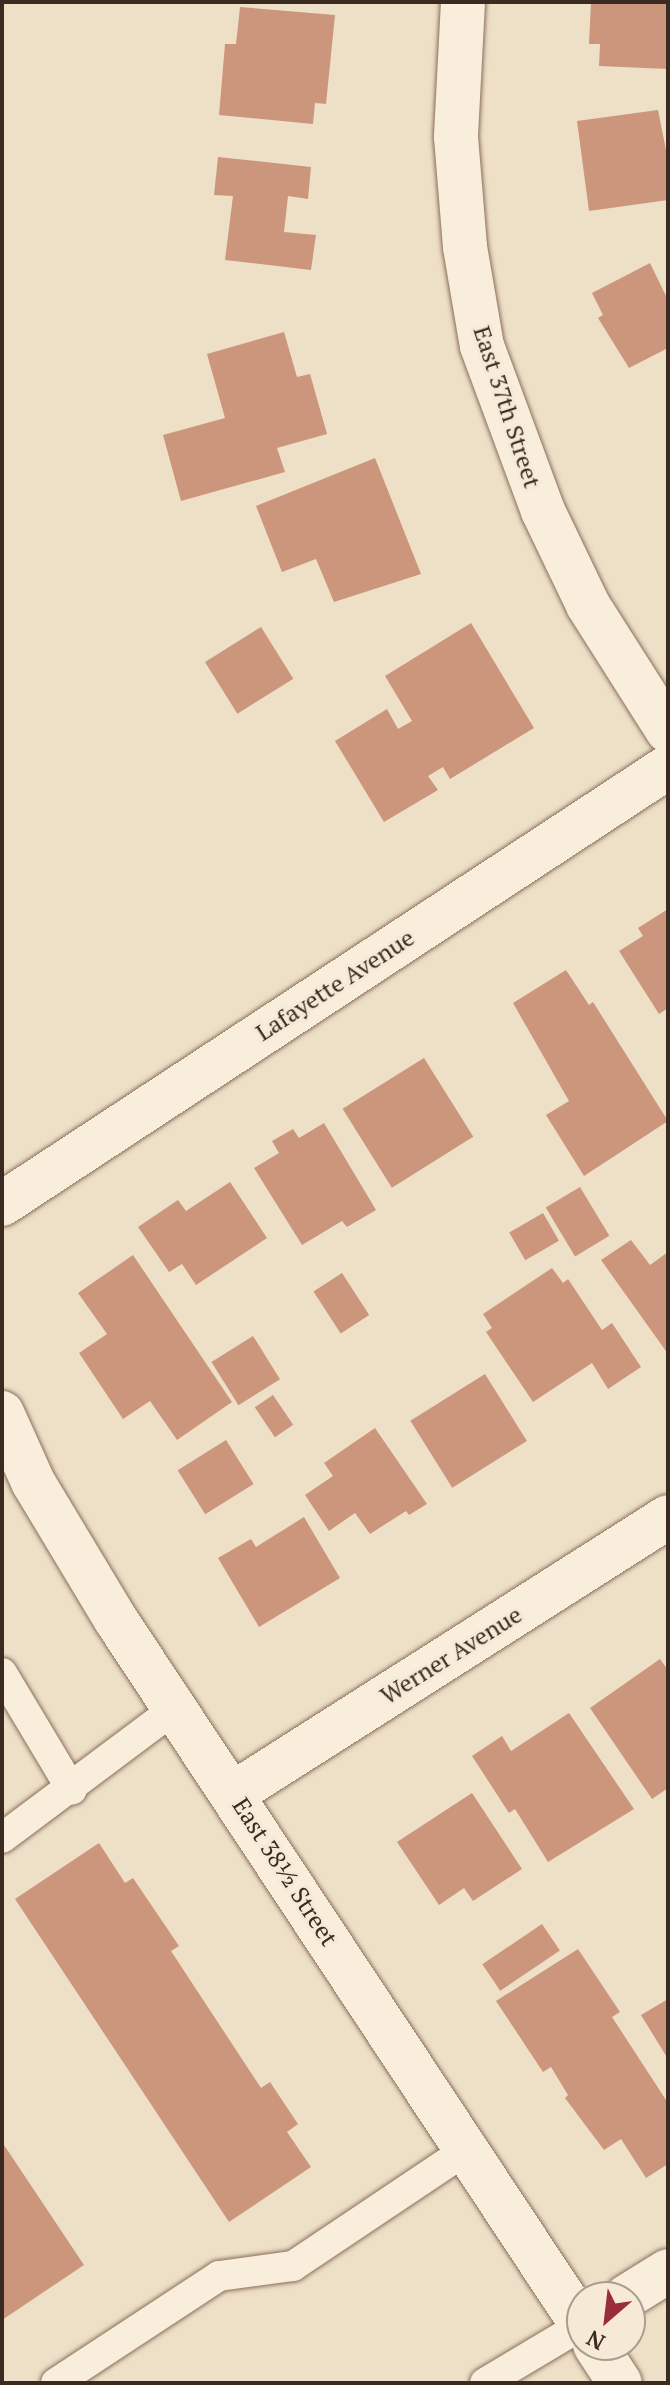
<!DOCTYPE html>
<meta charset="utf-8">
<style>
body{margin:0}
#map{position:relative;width:670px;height:2385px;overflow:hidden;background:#eedfc7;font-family:"PT Serif",serif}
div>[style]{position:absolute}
.building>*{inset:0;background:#cc967d;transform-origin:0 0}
.roads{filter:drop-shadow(0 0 2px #8a705c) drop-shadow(0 0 2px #8a705c)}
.service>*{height:30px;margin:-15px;padding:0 15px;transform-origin:15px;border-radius:15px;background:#f9eddb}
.minor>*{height:44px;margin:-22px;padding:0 22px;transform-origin:22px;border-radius:22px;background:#f9eddb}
.tertiary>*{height:44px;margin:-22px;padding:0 22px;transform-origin:22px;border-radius:22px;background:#f9eddb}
span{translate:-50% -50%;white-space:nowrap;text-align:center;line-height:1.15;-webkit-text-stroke:6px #f6ead7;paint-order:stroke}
.street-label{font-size:24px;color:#3b2a20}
.frame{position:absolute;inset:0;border:4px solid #3b2a20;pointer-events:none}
.north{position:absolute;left:566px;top:2281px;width:80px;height:80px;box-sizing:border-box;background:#f6ead7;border:2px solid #ab9d8e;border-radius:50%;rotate:208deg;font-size:22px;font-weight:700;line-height:32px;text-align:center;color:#3b2a20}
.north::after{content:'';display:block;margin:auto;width:28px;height:36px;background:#992d38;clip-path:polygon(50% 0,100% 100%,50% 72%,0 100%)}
</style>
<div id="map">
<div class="building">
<div style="clip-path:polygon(591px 2px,668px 2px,668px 69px,599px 66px,600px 44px,589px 44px)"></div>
<div style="clip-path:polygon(240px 7px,335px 15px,326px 104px,315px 103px,313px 124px,219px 115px,225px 44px,236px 44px)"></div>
<div style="clip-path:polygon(658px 110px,668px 160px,668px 200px,589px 211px,577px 121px)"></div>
<div style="clip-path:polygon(218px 157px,311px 167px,308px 199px,288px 196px,284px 232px,316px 235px,311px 270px,225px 260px,233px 196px,214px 195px)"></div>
<div style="clip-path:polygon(650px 263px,668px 300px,668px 348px,629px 368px,598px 318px,603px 315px,592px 293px)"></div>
<div style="clip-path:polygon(284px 332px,297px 377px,310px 374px,327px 434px,277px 448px,285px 472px,181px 501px,163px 435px,225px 418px,207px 354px)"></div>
<div style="clip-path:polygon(375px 458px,421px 574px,334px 602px,316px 559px,282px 572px,256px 506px)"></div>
<div style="clip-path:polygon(471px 623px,534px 728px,450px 779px,443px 767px,428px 776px,438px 790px,384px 822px,335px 741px,387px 709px,398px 729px,412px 721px,385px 676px)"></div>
<div style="left:261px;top:627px;width:61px;height:66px;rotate:58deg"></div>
<div style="clip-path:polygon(668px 909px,668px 1008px,659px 1014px,619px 951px,643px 936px,638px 928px)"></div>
<div style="clip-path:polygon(566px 970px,589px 1005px,593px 1002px,668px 1121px,584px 1176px,546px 1115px,569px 1101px,513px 1003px)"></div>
<div style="left:424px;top:1058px;width:93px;height:96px;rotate:58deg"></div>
<div style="clip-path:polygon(324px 1123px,376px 1210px,347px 1227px,342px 1221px,302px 1245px,254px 1168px,279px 1153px,272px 1141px,293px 1129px,299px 1138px)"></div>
<div style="clip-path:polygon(230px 1182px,267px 1238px,196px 1285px,182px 1264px,169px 1272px,138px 1227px,178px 1200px,186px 1211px)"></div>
<div style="left:580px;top:1187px;width:57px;height:40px;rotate:59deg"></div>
<div style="left:543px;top:1213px;width:32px;height:39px;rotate:60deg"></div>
<div style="clip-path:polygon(631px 1240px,650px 1265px,668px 1252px,668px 1354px,601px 1260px)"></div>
<div style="clip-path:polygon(133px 1255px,232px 1402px,177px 1440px,150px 1401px,123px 1419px,79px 1353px,107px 1334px,78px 1293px)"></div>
<div style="clip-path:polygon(552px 1268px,563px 1283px,568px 1279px,602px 1330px,612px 1323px,641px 1367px,608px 1389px,592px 1363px,533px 1402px,486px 1332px,492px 1328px,483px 1314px)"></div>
<div style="left:342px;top:1273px;width:50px;height:34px;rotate:57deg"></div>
<div style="left:253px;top:1336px;width:51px;height:49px;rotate:58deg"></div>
<div style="left:485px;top:1374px;width:79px;height:88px;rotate:58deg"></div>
<div style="left:273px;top:1395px;width:36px;height:22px;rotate:56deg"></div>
<div style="clip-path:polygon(375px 1428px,427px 1504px,409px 1515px,406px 1511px,370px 1534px,355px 1513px,329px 1531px,305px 1495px,333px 1476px,324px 1463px)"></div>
<div style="left:226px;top:1440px;width:52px;height:57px;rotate:58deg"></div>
<div style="clip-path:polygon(304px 1517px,340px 1578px,259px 1627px,218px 1558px,251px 1539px,256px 1547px)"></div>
<div style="clip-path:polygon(660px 1659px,668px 1670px,668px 1788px,652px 1799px,590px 1708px)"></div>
<div style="clip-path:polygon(569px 1713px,634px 1809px,548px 1862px,515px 1809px,509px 1813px,472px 1756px,502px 1736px,511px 1751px)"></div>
<div style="clip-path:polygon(472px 1793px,522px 1869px,473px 1901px,464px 1888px,439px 1905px,397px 1842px)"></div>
<div style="clip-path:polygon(99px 1843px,125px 1883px,133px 1878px,179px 1946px,171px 1951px,261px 2088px,270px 2082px,298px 2124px,287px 2132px,311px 2167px,229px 2222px,15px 1899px)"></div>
<div style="left:542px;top:1924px;width:32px;height:72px;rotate:56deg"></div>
<div style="clip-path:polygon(578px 1949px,620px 2012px,612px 2017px,668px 2103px,668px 2164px,646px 2178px,621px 2139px,604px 2150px,565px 2098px,568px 2095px,551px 2067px,543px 2072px,496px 2001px)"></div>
<div style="clip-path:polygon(668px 1999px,668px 2059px,641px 2015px)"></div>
<div style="clip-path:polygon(2px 2142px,84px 2265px,2px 2320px)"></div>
</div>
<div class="roads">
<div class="service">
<div style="left:2px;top:1673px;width:136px;rotate:59.1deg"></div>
<div style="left:2px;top:1838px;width:219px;rotate:-36.8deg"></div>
<div style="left:56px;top:2383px;width:195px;rotate:-33.3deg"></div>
<div style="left:219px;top:2276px;width:75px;rotate:-7.7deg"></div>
<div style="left:293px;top:2266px;width:207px;rotate:-33.8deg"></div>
<div style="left:485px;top:2383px;width:113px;rotate:-30.9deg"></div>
</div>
<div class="minor">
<div style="left:463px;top:2px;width:135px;rotate:93deg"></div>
<div style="left:456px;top:137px;width:110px;rotate:85.3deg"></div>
<div style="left:465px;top:247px;width:100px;rotate:80.3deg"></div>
<div style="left:482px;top:346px;width:176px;rotate:69.7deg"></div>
<div style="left:543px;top:511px;width:104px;rotate:64.4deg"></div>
<div style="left:588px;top:605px;width:149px;rotate:57.6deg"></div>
<div style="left:2px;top:1204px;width:797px;rotate:-33.27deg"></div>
<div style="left:234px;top:1793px;width:514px;rotate:-32.45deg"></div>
<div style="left:626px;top:2297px;width:49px;rotate:-31.8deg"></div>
</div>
<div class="tertiary">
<div style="left:2px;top:1413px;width:76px;rotate:65.8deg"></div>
<div style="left:33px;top:1482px;width:161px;rotate:59deg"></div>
<div style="left:116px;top:1620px;width:845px;rotate:56.54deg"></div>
<div style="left:595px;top:2345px;width:45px;rotate:56.7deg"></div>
</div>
</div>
<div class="street-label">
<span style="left:507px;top:407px;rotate:72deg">East 37th Street</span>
<span style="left:335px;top:985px;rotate:-33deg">Lafayette Avenue</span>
<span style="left:451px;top:1655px;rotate:-32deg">Werner Avenue</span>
<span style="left:285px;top:1872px;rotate:57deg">East 38½ Street</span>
</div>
<div class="frame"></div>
<div class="north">N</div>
</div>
